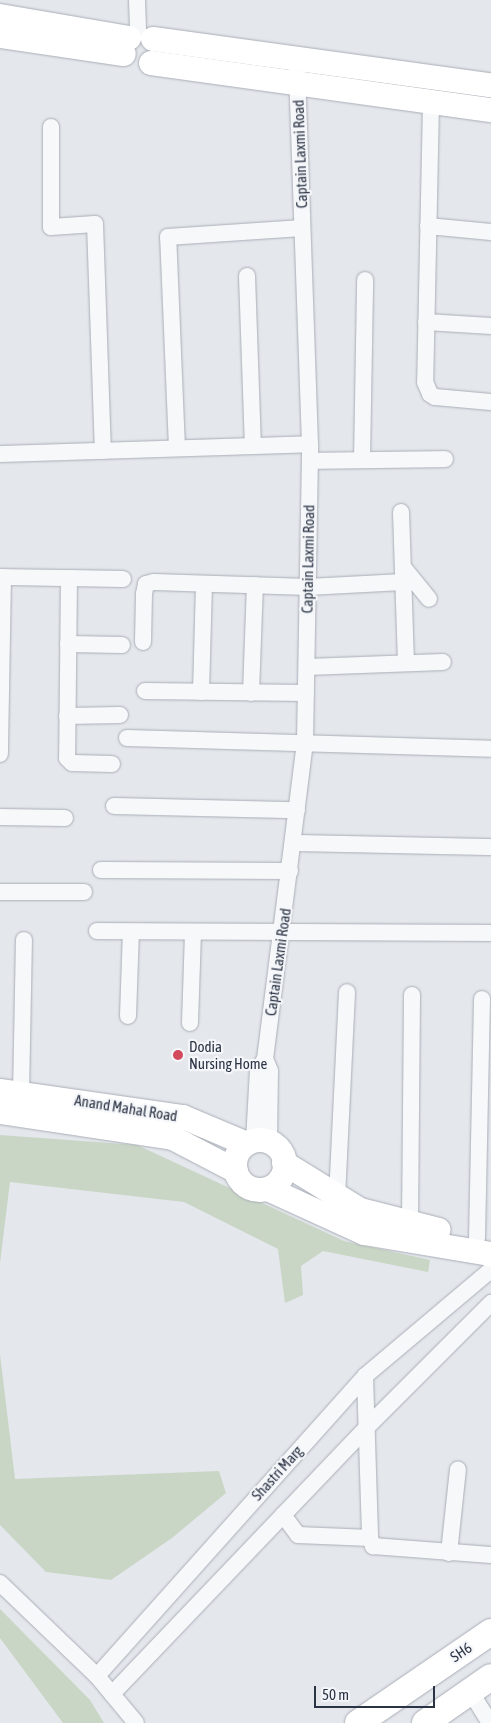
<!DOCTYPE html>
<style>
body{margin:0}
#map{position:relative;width:491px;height:1723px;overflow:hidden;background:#e4e7ec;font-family:"Asap Condensed",sans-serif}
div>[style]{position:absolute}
.green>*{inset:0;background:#c9d6c5}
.roads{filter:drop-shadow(0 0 1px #a9aeb7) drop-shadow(0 0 1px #a9aeb7)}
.street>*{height:16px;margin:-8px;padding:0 8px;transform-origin:8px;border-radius:8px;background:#f7f8fa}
.secondary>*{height:24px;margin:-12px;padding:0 12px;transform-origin:12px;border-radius:12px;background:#fff}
.secondary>.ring{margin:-12px;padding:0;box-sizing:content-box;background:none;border:24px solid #fff;border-radius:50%}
.primary>*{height:26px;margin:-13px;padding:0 13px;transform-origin:13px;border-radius:13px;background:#fff}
.dots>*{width:14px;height:14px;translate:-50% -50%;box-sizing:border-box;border:2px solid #f4f6f9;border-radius:50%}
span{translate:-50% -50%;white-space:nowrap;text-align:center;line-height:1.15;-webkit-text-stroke:4.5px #f4f6f9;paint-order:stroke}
.street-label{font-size:15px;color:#2b3445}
.poi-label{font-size:15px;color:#2b3445}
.left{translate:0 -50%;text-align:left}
.scale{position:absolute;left:314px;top:1686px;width:121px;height:22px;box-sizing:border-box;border:2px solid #2b3445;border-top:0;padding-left:6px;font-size:15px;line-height:18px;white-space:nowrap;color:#2b3445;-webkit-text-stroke:4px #f4f6f9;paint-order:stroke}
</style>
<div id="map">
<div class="green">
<div style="clip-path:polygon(0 1135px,137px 1145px,344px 1241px,430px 1260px,428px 1272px,323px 1251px,301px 1266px,303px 1295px,285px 1303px,278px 1249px,184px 1202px,10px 1182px,0 1263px)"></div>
<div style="clip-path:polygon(0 1354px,15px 1479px,219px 1471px,226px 1493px,172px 1538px,111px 1580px,46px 1572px,0 1525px)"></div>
<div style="clip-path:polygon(0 1609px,90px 1700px,104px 1723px,63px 1723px,0 1638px)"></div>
</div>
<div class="roads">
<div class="street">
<div style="left:137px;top:0;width:33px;rotate:88deg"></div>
<div style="left:431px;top:104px;width:278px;rotate:91.2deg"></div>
<div style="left:425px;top:382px;width:13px;rotate:67deg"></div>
<div style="left:430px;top:394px;width:6px;rotate:31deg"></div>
<div style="left:435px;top:397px;width:56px;rotate:5.1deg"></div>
<div style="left:51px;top:127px;width:100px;rotate:90deg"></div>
<div style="left:51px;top:227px;width:44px;rotate:-3.9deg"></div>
<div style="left:95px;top:224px;width:227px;rotate:88deg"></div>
<div style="left:428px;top:226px;width:63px;rotate:5.4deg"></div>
<div style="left:247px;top:276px;width:170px;rotate:88deg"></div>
<div style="left:426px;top:322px;width:65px;rotate:3.5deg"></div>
<div style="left:177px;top:448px;width:211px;rotate:-92.4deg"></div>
<div style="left:168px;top:237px;width:134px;rotate:-3.8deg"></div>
<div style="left:0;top:454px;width:310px;rotate:-1.8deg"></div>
<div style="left:362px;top:460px;width:180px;rotate:-89deg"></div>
<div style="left:310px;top:461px;width:135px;rotate:-0.8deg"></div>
<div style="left:401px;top:512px;width:151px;rotate:88.1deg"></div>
<div style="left:403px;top:567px;width:41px;rotate:50.9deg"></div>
<div style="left:0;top:577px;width:3px"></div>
<div style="left:3px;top:577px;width:177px;rotate:91deg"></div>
<div style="left:3px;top:577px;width:66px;rotate:0.9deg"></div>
<div style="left:69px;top:578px;width:180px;rotate:90.6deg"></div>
<div style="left:67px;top:758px;width:7px;rotate:45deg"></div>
<div style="left:72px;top:763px;width:40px;rotate:1.4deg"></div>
<div style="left:69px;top:578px;width:54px;rotate:1.1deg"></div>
<div style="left:143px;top:642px;width:48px;rotate:-88.8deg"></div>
<div style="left:144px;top:594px;width:10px;rotate:-79deg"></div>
<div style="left:146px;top:584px;width:8px;rotate:-14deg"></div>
<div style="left:154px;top:582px;width:154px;rotate:1.9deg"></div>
<div style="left:308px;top:587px;width:95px;rotate:-3deg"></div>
<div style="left:68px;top:644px;width:54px;rotate:1.1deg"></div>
<div style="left:307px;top:667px;width:136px;rotate:-2.1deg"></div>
<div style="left:145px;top:691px;width:161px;rotate:0.7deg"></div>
<div style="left:201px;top:692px;width:108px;rotate:-88.4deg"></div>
<div style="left:251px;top:693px;width:108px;rotate:-87.9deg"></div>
<div style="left:67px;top:716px;width:53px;rotate:-1.1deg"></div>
<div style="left:127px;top:738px;width:364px;rotate:1.7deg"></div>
<div style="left:114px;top:806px;width:183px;rotate:1.3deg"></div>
<div style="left:0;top:817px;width:65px;rotate:0.9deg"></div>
<div style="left:293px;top:843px;width:198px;rotate:1.2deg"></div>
<div style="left:101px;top:870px;width:189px;rotate:0.3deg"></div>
<div style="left:0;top:892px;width:84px"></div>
<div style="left:97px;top:931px;width:394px;rotate:0.3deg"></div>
<div style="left:128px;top:1016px;width:84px;rotate:-88deg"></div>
<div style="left:190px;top:1023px;width:90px;rotate:-88.1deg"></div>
<div style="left:265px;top:1059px;width:13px;rotate:67deg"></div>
<div style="left:270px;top:1071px;width:71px;rotate:90.8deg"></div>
<div style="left:21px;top:1094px;width:154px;rotate:-88.9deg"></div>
<div style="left:254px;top:1141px;width:71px;rotate:-86.8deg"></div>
<div style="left:258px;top:1070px;width:13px;rotate:-58deg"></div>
<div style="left:265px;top:1059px;width:320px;rotate:-82.8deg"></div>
<div style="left:305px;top:742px;width:298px;rotate:-89deg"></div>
<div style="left:310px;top:444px;width:371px;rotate:-92deg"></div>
<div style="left:337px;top:1197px;width:205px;rotate:-87.2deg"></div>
<div style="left:410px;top:1225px;width:230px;rotate:-89.5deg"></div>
<div style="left:477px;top:1238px;width:239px;rotate:-88.8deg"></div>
<div style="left:365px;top:1376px;width:162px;rotate:88.2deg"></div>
<div style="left:370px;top:1538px;width:9px;rotate:69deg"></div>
<div style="left:373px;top:1546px;width:118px;rotate:4.4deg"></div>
<div style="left:283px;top:1515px;width:25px;rotate:53deg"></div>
<div style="left:298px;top:1535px;width:72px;rotate:2.4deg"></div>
<div style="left:449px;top:1553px;width:84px;rotate:-83.9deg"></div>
<div style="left:0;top:1583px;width:134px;rotate:43.8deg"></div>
<div style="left:97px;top:1676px;width:61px;rotate:50.3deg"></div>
<div style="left:97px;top:1676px;width:402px;rotate:-48.2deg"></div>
<div style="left:365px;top:1376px;width:165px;rotate:-40.1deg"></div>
<div style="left:470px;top:1691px;width:38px;rotate:58deg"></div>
<div style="left:112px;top:1694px;width:368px;rotate:-46.3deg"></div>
<div style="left:366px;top:1428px;width:177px;rotate:-45deg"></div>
</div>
<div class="secondary">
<div style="left:0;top:16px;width:131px;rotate:9.7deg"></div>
<div style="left:0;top:36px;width:125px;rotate:8.3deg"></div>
<div style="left:153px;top:39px;width:341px;rotate:7.8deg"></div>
<div style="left:151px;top:63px;width:343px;rotate:7.9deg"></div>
<div style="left:0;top:1091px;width:185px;rotate:8.1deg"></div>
<div style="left:183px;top:1117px;width:69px;rotate:22.9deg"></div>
<div style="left:0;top:1112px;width:175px;rotate:8.5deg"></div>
<div style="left:173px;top:1138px;width:71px;rotate:27.6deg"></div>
<div class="ring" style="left:235px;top:1140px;width:26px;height:26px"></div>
<div style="left:284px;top:1163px;width:89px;rotate:31.7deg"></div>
<div style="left:360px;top:1210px;width:81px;rotate:14.2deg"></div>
<div style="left:268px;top:1189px;width:106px;rotate:24.6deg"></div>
<div style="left:364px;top:1233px;width:129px;rotate:9.4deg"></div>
</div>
<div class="primary">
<div style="left:358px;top:1723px;width:161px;rotate:-34.4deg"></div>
<div style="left:425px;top:1723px;width:80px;rotate:-34.9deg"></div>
</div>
</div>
<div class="dots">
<div style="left:178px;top:1055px;background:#d1495b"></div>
</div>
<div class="street-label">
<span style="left:300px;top:154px;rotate:-92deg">Captain Laxmi Road</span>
<span style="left:308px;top:559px;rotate:-89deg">Captain Laxmi Road</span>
<span style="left:278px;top:962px;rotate:-82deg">Captain Laxmi Road</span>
<span style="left:126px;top:1108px;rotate:9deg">Anand Mahal Road</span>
<span style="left:277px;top:1473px;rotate:-48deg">Shastri Marg</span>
<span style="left:461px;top:1652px;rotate:-34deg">SH6</span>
</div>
<div class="poi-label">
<span class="left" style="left:189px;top:1055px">Dodia<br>Nursing Home</span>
</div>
<div class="scale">50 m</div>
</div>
